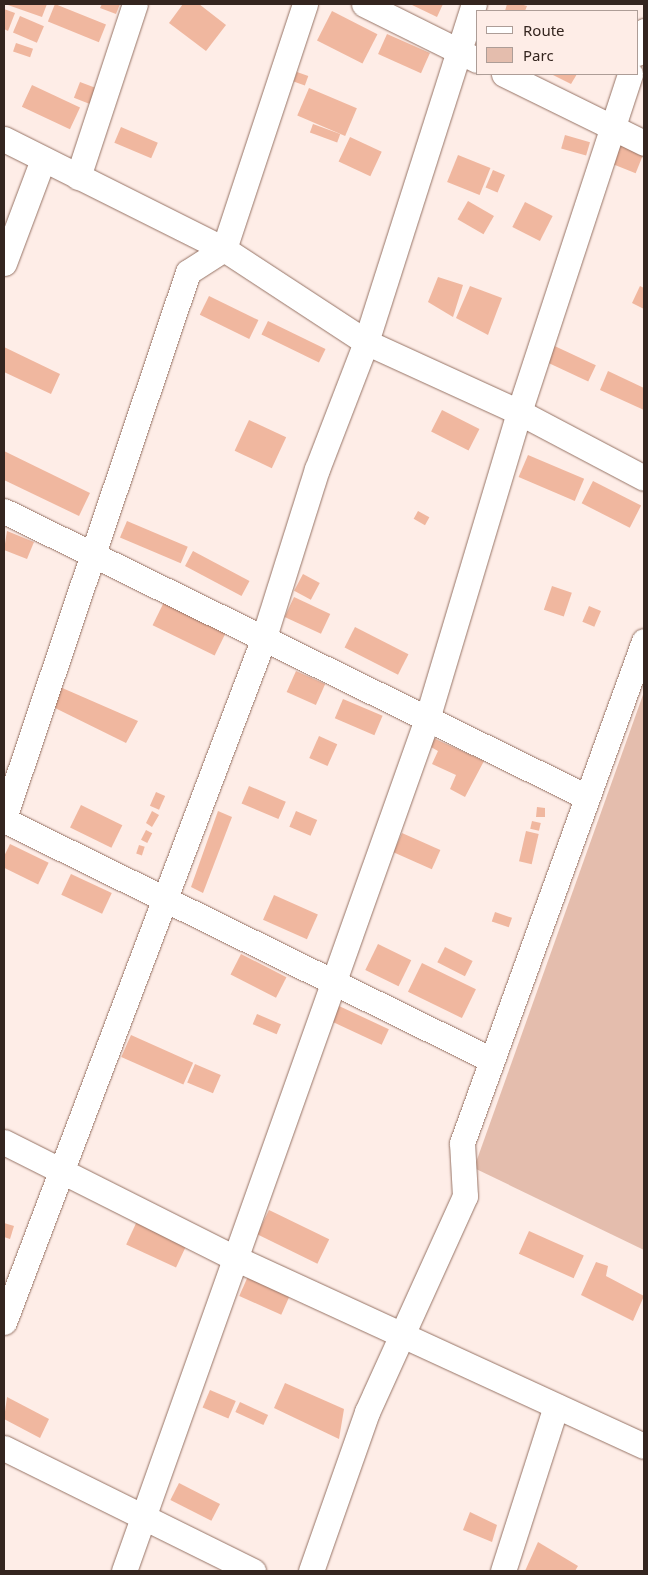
<!DOCTYPE html>
<style>
body{margin:0}
#map{position:relative;width:648px;height:1575px;overflow:hidden;background:#feede7;font-family:"Noto Sans",sans-serif}
div>[style]{position:absolute}
.green>*{inset:0;background:#e4bdad}
.building>*{inset:0;background:#f0b79f;transform-origin:0 0}
.roads{filter:drop-shadow(0 0 1px #967365) drop-shadow(0 0 1px #967365)}
.minor>*{height:25px;margin:-12.5px;padding:0 12.5px;transform-origin:12.5px;border-radius:12.5px;background:#fff}
span{translate:-50% -50%;white-space:nowrap;text-align:center;line-height:1.15;-webkit-text-stroke:4.5px #feede7;paint-order:stroke}
.frame{position:absolute;inset:0;border:5px solid #34251f;pointer-events:none}
.legend{position:absolute;left:476px;top:10px;width:162px;height:65px;box-sizing:border-box;background:#feede7;border:1px solid #ad9d97;margin:0;padding:6px 9px;list-style:none;font-size:15px;color:#34251f}
.legend li{display:flex;align-items:center;gap:10px;height:25px}
.legend b{width:25px;border:1px solid #ad9d97}
</style>
<div id="map">
<div class="green">
<div style="clip-path:polygon(644px 692px,644px 1250px,474px 1168px)"></div>
</div>
<div class="building">
<div style="clip-path:polygon(5px 4px,47px 4px,42px 17px)"></div>
<div style="left:55px;top:4px;width:55px;height:19px;rotate:22deg"></div>
<div style="clip-path:polygon(102px 4px,120px 4px,116px 14px,100px 8px)"></div>
<div style="clip-path:polygon(183px 4px,199px 4px,226px 25px,206px 51px,169px 23px)"></div>
<div style="clip-path:polygon(410px 4px,443px 4px,437px 17px)"></div>
<div style="clip-path:polygon(507px 4px,520px 4px,527px 6px,525px 11px,505px 11px)"></div>
<div style="clip-path:polygon(4px 9px,15px 13px,8px 31px,4px 29px)"></div>
<div style="left:332px;top:11px;width:51px;height:33px;rotate:27deg"></div>
<div style="left:20px;top:16px;width:26px;height:18px;rotate:23deg"></div>
<div style="left:387px;top:34px;width:47px;height:22px;rotate:24deg"></div>
<div style="left:16px;top:43px;width:18px;height:9px;rotate:19deg"></div>
<div style="left:297px;top:72px;width:12px;height:10px;rotate:20deg"></div>
<div style="clip-path:polygon(551px 74px,577px 74px,571px 84px)"></div>
<div style="left:80px;top:82px;width:17px;height:17px;rotate:21deg"></div>
<div style="left:32px;top:85px;width:53px;height:24px;rotate:25deg"></div>
<div style="left:309px;top:88px;width:52px;height:30px;rotate:23deg"></div>
<div style="left:313px;top:124px;width:29px;height:9px;rotate:20deg"></div>
<div style="left:121px;top:127px;width:40px;height:17px;rotate:23deg"></div>
<div style="left:565px;top:135px;width:26px;height:14px;rotate:16deg"></div>
<div style="left:350px;top:137px;width:35px;height:27px;rotate:25deg"></div>
<div style="left:617px;top:142px;width:29px;height:22px;rotate:22deg"></div>
<div style="left:458px;top:155px;width:35px;height:29px;rotate:22deg"></div>
<div style="left:493px;top:170px;width:13px;height:19px;rotate:23deg"></div>
<div style="left:468px;top:201px;width:30px;height:21px;rotate:30deg"></div>
<div style="left:525px;top:202px;width:31px;height:28px;rotate:27deg"></div>
<div style="clip-path:polygon(438px 277px,463px 285px,453px 317px,428px 302px)"></div>
<div style="clip-path:polygon(470px 286px,502px 298px,488px 335px,456px 318px)"></div>
<div style="clip-path:polygon(640px 286px,644px 288px,644px 309px,632px 303px)"></div>
<div style="left:209px;top:296px;width:55px;height:21px;rotate:26deg"></div>
<div style="left:268px;top:321px;width:64px;height:15px;rotate:26deg"></div>
<div style="left:546px;top:342px;width:55px;height:18px;rotate:25deg"></div>
<div style="clip-path:polygon(4px 347px,60px 374px,51px 394px,4px 372px)"></div>
<div style="clip-path:polygon(608px 371px,644px 388px,644px 410px,600px 390px)"></div>
<div style="left:442px;top:410px;width:42px;height:24px;rotate:27deg"></div>
<div style="left:249px;top:420px;width:41px;height:34px;rotate:25deg"></div>
<div style="clip-path:polygon(4px 451px,90px 493px,79px 516px,4px 480px)"></div>
<div style="left:528px;top:455px;width:61px;height:24px;rotate:23deg"></div>
<div style="left:593px;top:481px;width:54px;height:25px;rotate:27deg"></div>
<div style="left:418px;top:511px;width:13px;height:9px;rotate:29deg"></div>
<div style="left:127px;top:521px;width:66px;height:18px;rotate:23deg"></div>
<div style="clip-path:polygon(7px 531px,34px 542px,27px 559px,4px 550px)"></div>
<div style="left:193px;top:551px;width:64px;height:17px;rotate:28deg"></div>
<div style="left:303px;top:574px;width:19px;height:19px;rotate:28deg"></div>
<div style="left:552px;top:586px;width:21px;height:25px;rotate:19deg"></div>
<div style="left:294px;top:597px;width:40px;height:22px;rotate:25deg"></div>
<div style="left:164px;top:602px;width:69px;height:26px;rotate:26deg"></div>
<div style="left:589px;top:606px;width:13px;height:17px;rotate:23deg"></div>
<div style="left:355px;top:627px;width:60px;height:23px;rotate:27deg"></div>
<div style="left:296px;top:671px;width:32px;height:23px;rotate:24deg"></div>
<div style="clip-path:polygon(60px 687px,138px 721px,126px 743px,53px 707px)"></div>
<div style="left:343px;top:699px;width:43px;height:21px;rotate:23deg"></div>
<div style="left:319px;top:736px;width:20px;height:24px;rotate:24deg"></div>
<div style="clip-path:polygon(431px 737px,484px 761px,465px 797px,450px 789px,456px 775px,432px 764px,438px 751px,429px 746px)"></div>
<div style="left:249px;top:786px;width:40px;height:19px;rotate:23deg"></div>
<div style="left:156px;top:792px;width:10px;height:15px;rotate:24deg"></div>
<div style="left:81px;top:805px;width:46px;height:25px;rotate:26deg"></div>
<div style="clip-path:polygon(537px 807px,545px 808px,545px 817px,536px 817px)"></div>
<div style="clip-path:polygon(152px 811px,159px 815px,152px 827px,146px 823px)"></div>
<div style="clip-path:polygon(218px 811px,232px 817px,203px 893px,191px 887px)"></div>
<div style="left:296px;top:811px;width:23px;height:17px;rotate:23deg"></div>
<div style="left:532px;top:821px;width:9px;height:8px;rotate:13deg"></div>
<div style="left:146px;top:830px;width:7px;height:11px;rotate:27deg"></div>
<div style="left:526px;top:831px;width:13px;height:31px;rotate:13deg"></div>
<div style="left:402px;top:833px;width:42px;height:21px;rotate:24deg"></div>
<div style="left:10px;top:844px;width:43px;height:24px;rotate:26deg"></div>
<div style="left:139px;top:845px;width:6px;height:9px;rotate:18deg"></div>
<div style="left:71px;top:874px;width:45px;height:23px;rotate:25deg"></div>
<div style="left:274px;top:895px;width:48px;height:27px;rotate:24deg"></div>
<div style="left:495px;top:912px;width:18px;height:10px;rotate:19deg"></div>
<div style="left:378px;top:944px;width:37px;height:29px;rotate:26deg"></div>
<div style="left:445px;top:947px;width:31px;height:17px;rotate:27deg"></div>
<div style="left:241px;top:954px;width:51px;height:23px;rotate:27deg"></div>
<div style="left:422px;top:963px;width:60px;height:32px;rotate:26deg"></div>
<div style="left:339px;top:1006px;width:55px;height:17px;rotate:25deg"></div>
<div style="left:257px;top:1014px;width:26px;height:11px;rotate:23deg"></div>
<div style="left:131px;top:1035px;width:68px;height:24px;rotate:24deg"></div>
<div style="left:195px;top:1064px;width:28px;height:20px;rotate:23deg"></div>
<div style="left:269px;top:1210px;width:67px;height:27px;rotate:26deg"></div>
<div style="left:138px;top:1219px;width:55px;height:28px;rotate:25deg"></div>
<div style="clip-path:polygon(4px 1223px,14px 1226px,10px 1239px,4px 1237px)"></div>
<div style="left:529px;top:1231px;width:60px;height:25px;rotate:24deg"></div>
<div style="clip-path:polygon(596px 1262px,608px 1266px,606px 1276px,644px 1296px,633px 1321px,581px 1295px)"></div>
<div style="left:249px;top:1274px;width:46px;height:24px;rotate:24deg"></div>
<div style="clip-path:polygon(285px 1383px,344px 1409px,339px 1439px,274px 1408px)"></div>
<div style="left:210px;top:1390px;width:28px;height:19px;rotate:23deg"></div>
<div style="clip-path:polygon(7px 1397px,49px 1419px,40px 1438px,4px 1419px)"></div>
<div style="left:240px;top:1402px;width:31px;height:11px;rotate:25deg"></div>
<div style="left:179px;top:1483px;width:46px;height:19px;rotate:27deg"></div>
<div style="clip-path:polygon(470px 1512px,497px 1525px,492px 1542px,463px 1530px)"></div>
<div style="clip-path:polygon(538px 1542px,578px 1566px,575px 1571px,525px 1571px)"></div>
</div>
<div class="roads">
<div class="minor">
<div style="left:364px;top:4px;width:126px;rotate:26.4deg"></div>
<div style="left:637px;top:53px;width:23px;rotate:-72deg"></div>
<div style="left:504px;top:74px;width:156px;rotate:26.2deg"></div>
<div style="left:4px;top:139px;width:246px;rotate:26.6deg"></div>
<div style="left:224px;top:249px;width:170px;rotate:33.2deg"></div>
<div style="left:366px;top:342px;width:168px;rotate:24.6deg"></div>
<div style="left:519px;top:412px;width:141px;rotate:27.8deg"></div>
<div style="left:78px;top:177px;width:182px;rotate:-71.8deg"></div>
<div style="left:4px;top:263px;width:111px;rotate:-69.4deg"></div>
<div style="left:4px;top:511px;width:649px;rotate:26.13deg"></div>
<div style="left:4px;top:818px;width:576px;rotate:-71.38deg"></div>
<div style="left:188px;top:272px;width:43px;rotate:-32.6deg"></div>
<div style="left:224px;top:249px;width:258px;rotate:-71.7deg"></div>
<div style="left:4px;top:820px;width:542px;rotate:26.19deg"></div>
<div style="left:4px;top:1142px;width:256px;rotate:26.7deg"></div>
<div style="left:233px;top:1257px;width:452px;rotate:24.7deg"></div>
<div style="left:4px;top:1322px;width:730px;rotate:-69.2deg"></div>
<div style="left:263px;top:640px;width:179px;rotate:-72.5deg"></div>
<div style="left:317px;top:469px;width:136px;rotate:-68.9deg"></div>
<div style="left:366px;top:342px;width:355px;rotate:-72.3deg"></div>
<div style="left:4px;top:1448px;width:278px;rotate:26.3deg"></div>
<div style="left:124px;top:1571px;width:904px;rotate:-70.42deg"></div>
<div style="left:427px;top:719px;width:320px;rotate:-73.3deg"></div>
<div style="left:519px;top:412px;width:356px;rotate:-71.8deg"></div>
<div style="left:311px;top:1571px;width:169px;rotate:-70.6deg"></div>
<div style="left:367px;top:1412px;width:237px;rotate:-65.6deg"></div>
<div style="left:465px;top:1196px;width:53px;rotate:-93.2deg"></div>
<div style="left:462px;top:1143px;width:534px;rotate:-70.07deg"></div>
<div style="left:503px;top:1571px;width:173px;rotate:-72.2deg"></div>
</div>
</div>
<div class="frame"></div>
<ul class="legend">
<li><b style="height:6px;background:#fff"></b>Route</li>
<li><b style="height:14px;background:#e4bdad"></b>Parc</li>
</ul>
</div>
